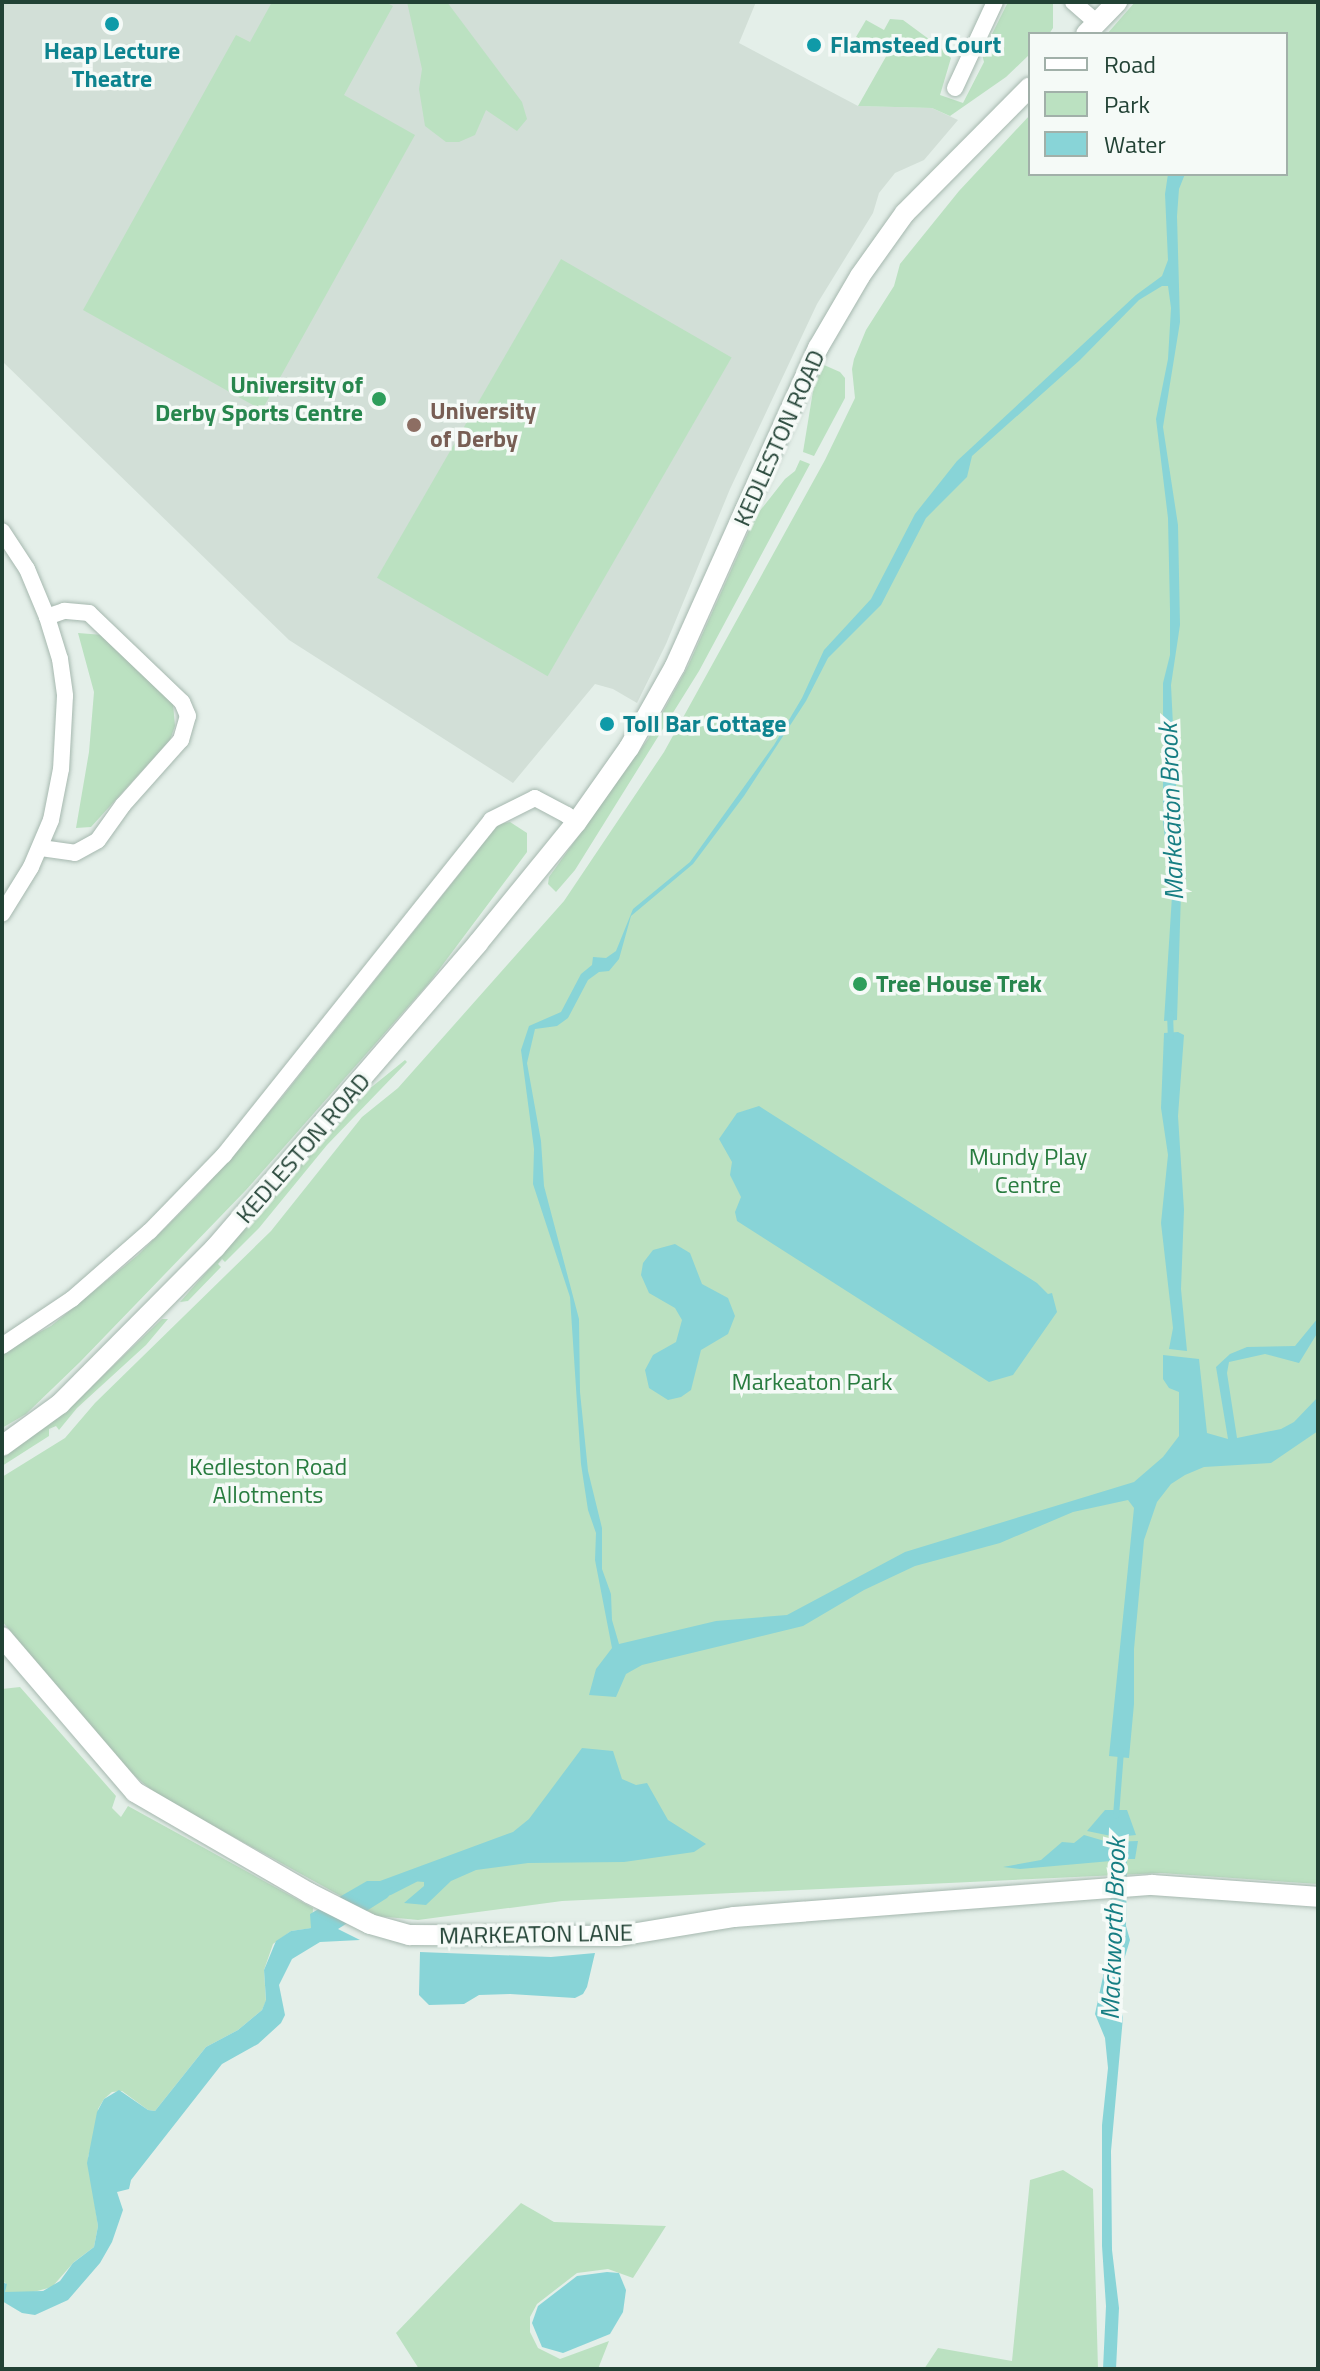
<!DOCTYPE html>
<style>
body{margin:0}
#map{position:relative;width:1320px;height:2371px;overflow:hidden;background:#e4efe9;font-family:"Titillium Web",sans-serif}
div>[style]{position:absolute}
.built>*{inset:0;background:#d2dfd7}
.green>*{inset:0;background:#bbe1c1;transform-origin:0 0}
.water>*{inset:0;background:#88d4d7}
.stream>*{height:6px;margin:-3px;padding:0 3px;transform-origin:3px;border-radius:3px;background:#88d4d7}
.roads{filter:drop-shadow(0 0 2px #a6b8af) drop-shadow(0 0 2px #a6b8af)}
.minor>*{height:16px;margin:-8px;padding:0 8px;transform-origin:8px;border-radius:8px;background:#fff}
.tertiary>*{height:20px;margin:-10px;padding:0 10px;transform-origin:10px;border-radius:10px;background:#fff}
.dots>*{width:22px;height:22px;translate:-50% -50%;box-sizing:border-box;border:4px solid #f5faf7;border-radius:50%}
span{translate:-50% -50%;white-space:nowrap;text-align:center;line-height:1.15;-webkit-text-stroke:7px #f5faf7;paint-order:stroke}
.culture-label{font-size:24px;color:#0d838f;font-weight:700}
.left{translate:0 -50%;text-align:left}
.leisure-label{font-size:24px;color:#27864d;font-weight:700}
.right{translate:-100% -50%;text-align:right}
.education-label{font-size:24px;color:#785e54;font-weight:700}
.street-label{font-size:24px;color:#224235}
.park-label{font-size:24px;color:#287c3f}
.water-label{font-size:26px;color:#167e83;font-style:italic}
.frame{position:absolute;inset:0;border:4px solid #224235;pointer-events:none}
.legend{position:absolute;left:1028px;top:32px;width:260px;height:144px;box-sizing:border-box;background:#f5faf7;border:2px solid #a1b0a9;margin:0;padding:10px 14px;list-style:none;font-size:24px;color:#224235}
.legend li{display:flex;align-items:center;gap:16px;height:40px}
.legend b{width:40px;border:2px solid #a1b0a9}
</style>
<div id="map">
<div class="built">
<div style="clip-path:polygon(2px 2px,756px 2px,739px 43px,858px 106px,932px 108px,958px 120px,924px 160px,895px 173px,879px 193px,873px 213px,817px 304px,730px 489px,666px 644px,637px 703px,613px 689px,595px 684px,513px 783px,289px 640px,2px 361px)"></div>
</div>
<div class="green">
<div style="clip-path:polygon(272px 2px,385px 2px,393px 6px,344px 95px,415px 135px,262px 410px,83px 310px,236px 35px,250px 42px)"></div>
<div style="clip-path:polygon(407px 2px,447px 2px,522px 102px,527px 119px,517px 131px,486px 110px,475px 135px,459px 142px,446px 142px,425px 126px,419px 89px,422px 69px)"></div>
<div style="clip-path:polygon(1008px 2px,1053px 2px,1053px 28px,1049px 34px,1030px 34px,1030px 54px,1006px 77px,950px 116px,932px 108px,858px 106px,888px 53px,856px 37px,866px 20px,884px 30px,890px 19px,903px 20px,941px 48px,951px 58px,940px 95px,963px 103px,984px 62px,982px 54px)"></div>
<div style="clip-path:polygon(1135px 2px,1318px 2px,1318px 1884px,1161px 1873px,562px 1901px,418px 1920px,377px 1916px,156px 1794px,115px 1759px,2px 1621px,2px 1477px,65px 1438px,95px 1403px,271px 1231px,362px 1117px,398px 1088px,564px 901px,664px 752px,825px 460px,855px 398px,852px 369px,854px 359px,866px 330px,894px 286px,900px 264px,959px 191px,1030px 115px,1030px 174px,1286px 174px,1286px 34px,1107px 34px)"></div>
<div style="left:561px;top:259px;width:197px;height:368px;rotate:30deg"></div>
<div style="clip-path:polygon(824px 365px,840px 372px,845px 378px,845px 398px,814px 456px,803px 452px,814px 385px)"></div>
<div style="clip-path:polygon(800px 460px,810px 464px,699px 671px,575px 870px,556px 892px,548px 884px,549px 877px,648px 739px,688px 666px,755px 517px,785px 479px,795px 471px)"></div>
<div style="clip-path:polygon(78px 633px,103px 635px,173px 704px,175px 726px,170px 740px,91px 827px,76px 828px,89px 752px,94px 692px)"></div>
<div style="clip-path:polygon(510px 822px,527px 833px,527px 852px,429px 983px,246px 1190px,80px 1362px,26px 1414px,2px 1428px,2px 1352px,51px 1326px,138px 1255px,199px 1194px,283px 1096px,476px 853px,494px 825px)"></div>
<div style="clip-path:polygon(405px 1060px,407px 1062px,327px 1145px,259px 1228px,225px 1262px,222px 1259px,218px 1264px,221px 1267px,188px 1301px,180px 1302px,368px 1090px)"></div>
<div style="clip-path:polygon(162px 1319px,168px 1319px,146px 1345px,77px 1408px,59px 1430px,56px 1426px,49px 1429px,49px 1436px,2px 1466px,2px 1456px,70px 1407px)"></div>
<div style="clip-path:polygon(20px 1687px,116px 1796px,112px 1808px,121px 1817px,128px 1806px,313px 1908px,312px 1928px,291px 1931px,273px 1944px,264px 1970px,266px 2001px,262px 2010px,238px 2030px,206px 2047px,155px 2111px,148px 2110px,122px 2091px,112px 2092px,104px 2099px,98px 2109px,98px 2125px,88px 2157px,98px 2226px,94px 2247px,74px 2262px,52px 2287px,26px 2294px,5px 2292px,6px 2283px,2px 2282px,2px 1689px)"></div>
<div style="clip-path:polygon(1063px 2170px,1093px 2189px,1098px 2369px,924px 2369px,938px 2348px,1012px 2361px,1030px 2180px)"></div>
<div style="clip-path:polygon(521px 2203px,554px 2222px,666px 2226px,633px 2278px,608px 2269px,577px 2273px,537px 2304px,530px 2317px,530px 2332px,538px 2348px,560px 2359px,609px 2341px,598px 2369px,419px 2369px,396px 2333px)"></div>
</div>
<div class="water">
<div style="clip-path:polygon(1168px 174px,1185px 174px,1179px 189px,1177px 216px,1180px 322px,1163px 427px,1178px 525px,1180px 625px,1171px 685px,1176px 786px,1173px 848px,1181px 893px,1177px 1020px,1164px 1021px,1172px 896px,1163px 822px,1163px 683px,1170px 655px,1170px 610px,1168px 518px,1156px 419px,1168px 359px,1171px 308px,1168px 286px,1162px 286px,1139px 300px,1080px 360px,972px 456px,967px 477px,926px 518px,881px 605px,828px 658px,806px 701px,744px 796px,693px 864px,631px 916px,619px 959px,609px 971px,599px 972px,588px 980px,568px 1018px,557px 1026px,535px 1029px,527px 1063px,541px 1141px,544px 1186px,579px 1319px,580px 1392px,588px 1471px,602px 1528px,602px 1569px,611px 1594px,612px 1620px,619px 1644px,716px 1621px,787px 1615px,905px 1552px,1134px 1482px,1163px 1457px,1179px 1436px,1179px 1392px,1169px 1388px,1163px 1379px,1163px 1355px,1199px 1359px,1207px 1433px,1228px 1439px,1216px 1367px,1230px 1354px,1247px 1347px,1295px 1346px,1318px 1318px,1318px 1332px,1299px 1363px,1265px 1354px,1229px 1362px,1227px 1373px,1237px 1438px,1281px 1429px,1294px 1422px,1318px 1397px,1318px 1431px,1271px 1463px,1204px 1467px,1185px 1475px,1171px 1484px,1157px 1502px,1144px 1540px,1134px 1649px,1134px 1704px,1129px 1758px,1109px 1756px,1134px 1508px,1128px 1500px,1073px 1512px,1000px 1543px,915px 1566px,864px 1590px,803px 1626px,642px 1665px,626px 1674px,616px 1697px,589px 1695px,596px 1669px,612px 1648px,595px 1560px,596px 1533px,588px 1510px,581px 1464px,570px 1297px,533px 1184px,534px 1149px,521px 1050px,529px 1026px,561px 1012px,581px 974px,592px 965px,593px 957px,606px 958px,616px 951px,633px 909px,690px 862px,774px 745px,802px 698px,824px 650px,871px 599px,915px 514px,957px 461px,1136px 295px,1162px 276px,1168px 260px,1165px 194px)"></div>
<div style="clip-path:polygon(1178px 1032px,1184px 1035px,1178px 1116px,1184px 1210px,1181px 1289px,1187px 1351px,1169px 1349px,1173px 1328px,1161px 1223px,1168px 1155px,1161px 1108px,1164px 1033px)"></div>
<div style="clip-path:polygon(759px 1106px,1037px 1283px,1048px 1294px,1052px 1293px,1057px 1312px,1013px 1375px,989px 1382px,737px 1221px,735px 1212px,741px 1197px,730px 1175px,732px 1162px,719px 1139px,737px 1113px)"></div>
<div style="clip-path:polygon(675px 1244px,690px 1253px,702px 1284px,728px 1298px,735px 1316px,728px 1334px,701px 1350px,691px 1390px,681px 1397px,668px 1400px,649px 1388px,645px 1370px,653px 1355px,676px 1342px,682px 1320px,675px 1308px,649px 1293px,641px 1275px,643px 1263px,653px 1250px)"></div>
<div style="clip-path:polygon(582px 1748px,613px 1751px,622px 1779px,636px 1785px,647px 1783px,668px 1820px,706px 1844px,694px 1852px,624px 1862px,528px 1863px,476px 1870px,451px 1881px,426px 1905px,404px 1903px,424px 1886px,424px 1882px,412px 1881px,398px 1886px,387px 1898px,338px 1929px,360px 1940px,320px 1942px,292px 1959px,279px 1985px,285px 2015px,281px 2023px,258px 2044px,222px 2064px,131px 2180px,129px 2189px,117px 2192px,123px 2210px,112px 2242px,100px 2263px,68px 2300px,35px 2315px,22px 2313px,2px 2301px,2px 2282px,7px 2284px,5px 2292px,43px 2291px,60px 2281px,73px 2263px,94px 2247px,98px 2226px,87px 2163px,97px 2112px,104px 2099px,119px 2090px,148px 2110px,155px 2111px,206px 2047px,238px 2030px,262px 2010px,266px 2000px,264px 1970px,276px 1941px,291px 1931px,311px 1928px,310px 1914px,367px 1881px,380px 1881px,513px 1832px,529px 1819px)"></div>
<div style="clip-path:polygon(1105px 1810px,1127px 1810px,1136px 1835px,1116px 1837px,1087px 1831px)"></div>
<div style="clip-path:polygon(1084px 1835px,1108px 1842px,1138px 1841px,1135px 1859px,1127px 1859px,1126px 1926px,1130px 1940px,1115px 1989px,1123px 2017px,1111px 2151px,1112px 2250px,1119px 2308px,1116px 2369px,1103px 2369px,1106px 2306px,1102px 2246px,1102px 2125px,1108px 2068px,1105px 2038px,1095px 2014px,1110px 1944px,1111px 1861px,1020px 1869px,1003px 1867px,1041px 1860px,1062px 1842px,1074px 1843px)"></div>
<div style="clip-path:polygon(420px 1952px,551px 1957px,595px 1953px,587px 1987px,583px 1994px,575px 1998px,510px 1994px,479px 1995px,464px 2004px,429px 2005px,419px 1995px)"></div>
<div style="clip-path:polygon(607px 2272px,619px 2273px,626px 2290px,623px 2312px,610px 2334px,563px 2353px,542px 2347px,532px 2323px,538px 2306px,577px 2276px)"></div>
</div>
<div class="stream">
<div style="left:1170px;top:1013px;width:24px;rotate:88deg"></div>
<div style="left:1116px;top:1816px;width:65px;rotate:-85.6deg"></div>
<div style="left:390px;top:1892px;width:28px;rotate:-27deg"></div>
</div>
<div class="roads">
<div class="minor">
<div style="left:1073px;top:2px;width:33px;rotate:41deg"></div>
<div style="left:955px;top:88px;width:95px;rotate:-65.1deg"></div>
<div style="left:2px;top:531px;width:45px;rotate:56.7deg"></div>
<div style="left:27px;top:569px;width:52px;rotate:67.4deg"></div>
<div style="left:47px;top:617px;width:44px;rotate:72.8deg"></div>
<div style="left:60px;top:659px;width:37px;rotate:82deg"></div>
<div style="left:65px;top:696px;width:73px;rotate:93.1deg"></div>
<div style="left:61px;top:769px;width:52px;rotate:101.1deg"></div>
<div style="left:51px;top:820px;width:51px;rotate:113.1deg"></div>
<div style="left:31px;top:867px;width:55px;rotate:121.7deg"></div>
<div style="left:41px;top:848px;width:34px;rotate:8deg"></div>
<div style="left:75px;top:853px;width:26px;rotate:-29deg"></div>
<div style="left:98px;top:840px;width:43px;rotate:-54.5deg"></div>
<div style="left:123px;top:805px;width:87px;rotate:-48.3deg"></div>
<div style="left:181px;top:740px;width:25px;rotate:-74deg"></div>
<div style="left:188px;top:716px;width:15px;rotate:-113deg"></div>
<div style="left:182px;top:702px;width:129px;rotate:-136.3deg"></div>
<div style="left:89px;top:613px;width:25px;rotate:-175deg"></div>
<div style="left:64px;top:611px;width:18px;rotate:161deg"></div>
<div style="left:2px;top:1346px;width:84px;rotate:-33.9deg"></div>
<div style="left:72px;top:1299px;width:103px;rotate:-41.1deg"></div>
<div style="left:150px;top:1231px;width:106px;rotate:-45.8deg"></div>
<div style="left:224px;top:1155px;width:428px;rotate:-51.4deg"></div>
<div style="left:491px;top:820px;width:49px;rotate:-26.6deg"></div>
<div style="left:535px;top:798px;width:36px;rotate:28deg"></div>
<div style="left:567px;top:815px;width:12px;rotate:42deg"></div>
</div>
<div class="tertiary">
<div style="left:1086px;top:34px;width:45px;rotate:-45.9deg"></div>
<div style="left:2px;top:1446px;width:72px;rotate:-35.9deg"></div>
<div style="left:60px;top:1404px;width:220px;rotate:-45.2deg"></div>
<div style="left:215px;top:1248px;width:403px;rotate:-49.2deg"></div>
<div style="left:478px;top:943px;width:155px;rotate:-50.8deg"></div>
<div style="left:576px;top:823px;width:92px;rotate:-54.8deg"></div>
<div style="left:629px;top:748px;width:94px;rotate:-60.7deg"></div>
<div style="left:675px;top:666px;width:349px;rotate:-65.8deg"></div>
<div style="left:818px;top:348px;width:83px;rotate:-59.7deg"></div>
<div style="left:860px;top:276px;width:77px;rotate:-54.5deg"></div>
<div style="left:905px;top:213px;width:177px;rotate:-45.2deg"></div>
<div style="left:2px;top:1637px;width:204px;rotate:49.4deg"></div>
<div style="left:135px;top:1792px;width:201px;rotate:30.1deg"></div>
<div style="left:309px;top:1893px;width:68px;rotate:26.9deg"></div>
<div style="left:370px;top:1924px;width:41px;rotate:15.8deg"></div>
<div style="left:409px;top:1935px;width:210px;rotate:0.3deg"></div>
<div style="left:619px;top:1936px;width:117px;rotate:-9.4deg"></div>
<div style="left:734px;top:1917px;width:419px;rotate:-4.4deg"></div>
<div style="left:1152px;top:1885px;width:166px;rotate:4.1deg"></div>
</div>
</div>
<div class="dots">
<div style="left:112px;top:24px;background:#0f9aa8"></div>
<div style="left:814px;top:45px;background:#0f9aa8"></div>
<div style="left:379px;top:399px;background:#2e9e5b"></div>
<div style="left:414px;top:425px;background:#8d6e63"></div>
<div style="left:607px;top:724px;background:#0f9aa8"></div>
<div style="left:860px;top:984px;background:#2e9e5b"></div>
</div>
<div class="culture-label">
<span class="left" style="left:830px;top:45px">Flamsteed Court</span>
<span style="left:112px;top:65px">Heap Lecture<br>Theatre</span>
<span class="left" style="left:623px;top:724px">Toll Bar Cottage</span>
</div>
<div class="leisure-label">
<span class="right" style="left:363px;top:399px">University of<br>Derby Sports Centre</span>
<span class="left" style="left:876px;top:984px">Tree House Trek</span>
</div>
<div class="education-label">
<span class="left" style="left:430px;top:425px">University<br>of Derby</span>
</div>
<div class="street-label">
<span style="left:779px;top:438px;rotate:-66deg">KEDLESTON ROAD</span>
<span style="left:303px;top:1148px;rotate:-49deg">KEDLESTON ROAD</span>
<span style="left:536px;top:1934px;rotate:-1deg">MARKEATON LANE</span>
</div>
<div class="park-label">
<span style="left:1028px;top:1171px">Mundy Play<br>Centre</span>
<span style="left:812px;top:1382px">Markeaton Park</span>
<span style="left:268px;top:1481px">Kedleston Road<br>Allotments</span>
</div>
<div class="water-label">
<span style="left:1171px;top:812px;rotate:-92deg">Markeaton Brook</span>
<span style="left:1113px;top:1929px;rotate:-88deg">Mackworth Brook</span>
</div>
<div class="frame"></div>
<ul class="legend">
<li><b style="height:10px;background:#fff"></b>Road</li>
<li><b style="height:22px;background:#bbe1c1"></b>Park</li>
<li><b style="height:22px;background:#88d4d7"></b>Water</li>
</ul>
</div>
